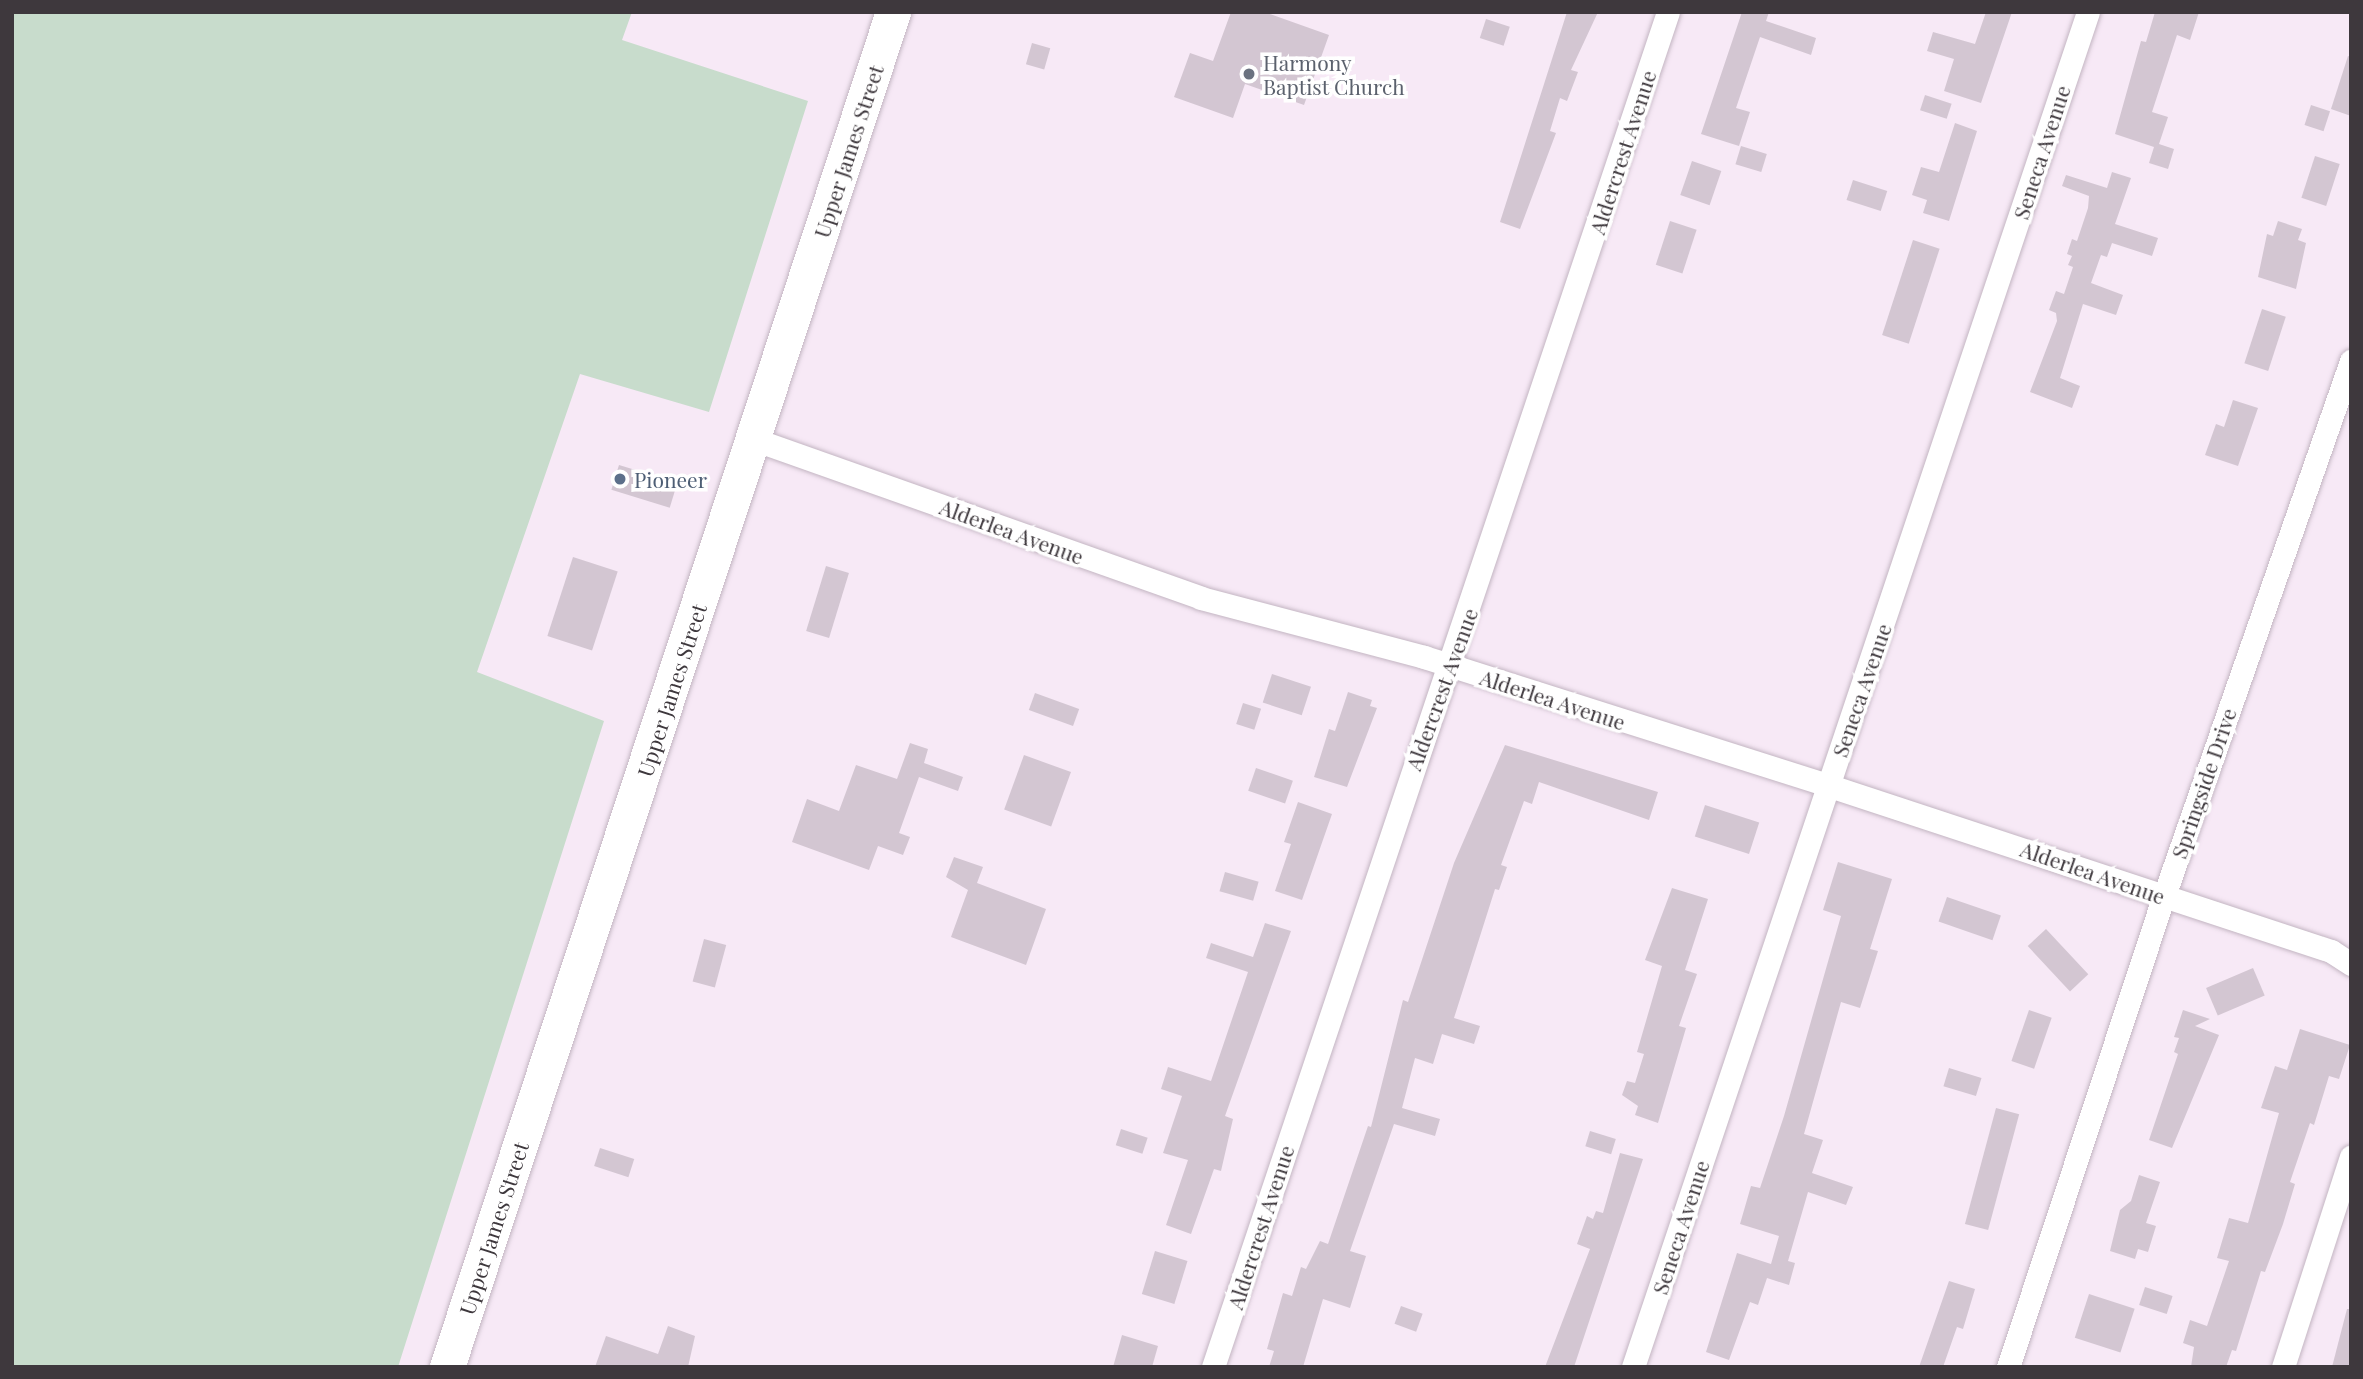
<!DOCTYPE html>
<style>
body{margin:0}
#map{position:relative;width:2363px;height:1379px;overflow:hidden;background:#f7e9f6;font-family:"Playfair Display",serif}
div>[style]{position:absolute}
.green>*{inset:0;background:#c8dccc}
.building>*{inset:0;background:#d3c6d2;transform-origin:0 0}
.roads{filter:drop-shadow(0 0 2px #c3b5c2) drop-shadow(0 0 2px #c3b5c2)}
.minor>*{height:23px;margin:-11.5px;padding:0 11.5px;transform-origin:11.5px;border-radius:11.5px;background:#fff}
.primary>*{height:35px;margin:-17.5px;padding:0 17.5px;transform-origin:17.5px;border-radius:17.5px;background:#fff}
.dots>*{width:19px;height:19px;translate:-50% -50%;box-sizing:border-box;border:4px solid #fff;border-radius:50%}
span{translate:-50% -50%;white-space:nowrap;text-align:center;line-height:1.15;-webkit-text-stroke:7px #fff;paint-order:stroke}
.worship-label{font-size:21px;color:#5b616d}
.left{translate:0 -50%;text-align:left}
.street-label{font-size:21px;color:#3e383d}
.service-label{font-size:21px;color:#4e5e75}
.frame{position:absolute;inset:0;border:14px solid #3e383d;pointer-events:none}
</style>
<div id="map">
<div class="green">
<div style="clip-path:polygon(12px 12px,632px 12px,622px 40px,808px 101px,709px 412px,580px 374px,477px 672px,604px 721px,398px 1367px,12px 1367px)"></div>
</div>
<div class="building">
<div style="clip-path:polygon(1231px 12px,1264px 12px,1329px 35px,1304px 105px,1245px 84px,1233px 118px,1174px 97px,1190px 53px,1213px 61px)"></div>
<div style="clip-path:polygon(1567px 12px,1598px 12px,1571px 70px,1578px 72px,1567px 101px,1560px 98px,1550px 131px,1556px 133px,1520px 229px,1500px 222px)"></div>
<div style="clip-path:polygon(1742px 12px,1769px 12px,1766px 21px,1816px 38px,1811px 55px,1760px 37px,1736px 108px,1750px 112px,1739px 146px,1701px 134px)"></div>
<div style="clip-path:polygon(1986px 12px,2012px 12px,1981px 103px,1944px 91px,1954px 59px,1927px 51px,1933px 32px,1975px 44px)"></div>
<div style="clip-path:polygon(2155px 12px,2199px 12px,2190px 40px,2177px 35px,2152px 112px,2168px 117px,2159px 144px,2174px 149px,2168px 169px,2149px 163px,2154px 147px,2115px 134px,2141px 41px,2146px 42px)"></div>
<div style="left:1486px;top:19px;width:25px;height:20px;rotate:18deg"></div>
<div style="left:1032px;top:43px;width:19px;height:22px;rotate:16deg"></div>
<div style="clip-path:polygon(2348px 56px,2351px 57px,2351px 116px,2331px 109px)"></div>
<div style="left:1925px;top:95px;width:28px;height:16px;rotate:18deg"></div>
<div style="left:2311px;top:105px;width:20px;height:21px;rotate:18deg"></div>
<div style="clip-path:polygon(1955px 123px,1977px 131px,1949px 221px,1923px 213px,1927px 200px,1912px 195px,1921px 167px,1939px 172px)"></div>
<div style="left:1741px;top:146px;width:27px;height:19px;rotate:17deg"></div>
<div style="left:2315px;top:156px;width:26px;height:44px;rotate:18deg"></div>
<div style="left:1692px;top:161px;width:31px;height:36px;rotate:19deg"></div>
<div style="clip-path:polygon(2112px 172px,2131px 178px,2115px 224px,2158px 238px,2152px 256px,2112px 243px,2107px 257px,2101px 255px,2091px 283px,2123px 295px,2116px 315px,2083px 304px,2060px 378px,2080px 386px,2072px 408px,2030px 392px,2057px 321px,2056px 313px,2049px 310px,2056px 291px,2064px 294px,2073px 267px,2068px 265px,2072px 256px,2067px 254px,2072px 239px,2077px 241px,2088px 208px,2089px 196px,2062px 186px,2066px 175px,2107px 188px)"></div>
<div style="left:1853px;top:180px;width:36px;height:21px;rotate:18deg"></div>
<div style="left:1670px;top:221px;width:28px;height:46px;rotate:18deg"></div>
<div style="clip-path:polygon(2278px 221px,2302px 229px,2298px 240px,2306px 243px,2296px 289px,2258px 277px,2267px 234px,2273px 236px)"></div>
<div style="left:1913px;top:240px;width:28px;height:100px;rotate:18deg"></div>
<div style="left:2262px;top:309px;width:25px;height:57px;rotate:18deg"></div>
<div style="clip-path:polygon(2233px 400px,2258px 408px,2238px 466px,2205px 455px,2216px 424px,2224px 427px)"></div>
<div style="left:619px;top:465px;width:61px;height:26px;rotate:17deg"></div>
<div style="left:573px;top:557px;width:47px;height:83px;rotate:18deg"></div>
<div style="left:826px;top:566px;width:24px;height:68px;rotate:17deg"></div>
<div style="left:1272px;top:674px;width:41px;height:30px;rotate:18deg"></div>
<div style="clip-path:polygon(1348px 692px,1372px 700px,1370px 706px,1377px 708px,1347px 787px,1314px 777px,1329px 729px,1335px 731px)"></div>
<div style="left:1035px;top:693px;width:47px;height:18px;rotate:20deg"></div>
<div style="left:1243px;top:703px;width:19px;height:22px;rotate:18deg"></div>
<div style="clip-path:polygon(910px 743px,928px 749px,924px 763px,963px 777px,958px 791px,919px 777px,899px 833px,910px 837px,903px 855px,878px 846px,869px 870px,792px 842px,807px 799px,839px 811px,856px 765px,897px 779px)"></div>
<div style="clip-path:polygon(1505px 745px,1658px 792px,1649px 820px,1539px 782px,1532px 804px,1524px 801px,1501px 865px,1507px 867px,1499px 890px,1495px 889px,1454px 1018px,1480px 1026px,1474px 1044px,1442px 1034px,1433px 1064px,1415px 1058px,1402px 1108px,1440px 1119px,1435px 1136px,1394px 1124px,1350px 1251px,1366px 1256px,1350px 1308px,1323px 1299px,1303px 1367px,1269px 1367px,1274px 1351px,1267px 1349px,1283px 1293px,1292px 1296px,1301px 1267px,1306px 1269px,1320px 1241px,1328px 1244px,1368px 1126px,1371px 1127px,1403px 1000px,1408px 1002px,1454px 863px)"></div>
<div style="left:1024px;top:755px;width:50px;height:58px;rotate:20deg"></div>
<div style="left:1256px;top:768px;width:39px;height:24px;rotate:19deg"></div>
<div style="clip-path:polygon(1298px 802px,1332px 814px,1302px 900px,1275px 891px,1291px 844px,1284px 842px)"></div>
<div style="left:1705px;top:805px;width:57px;height:33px;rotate:18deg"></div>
<div style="clip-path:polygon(954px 857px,983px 867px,977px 883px,1046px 909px,1026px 965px,951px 937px,968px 890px,946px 877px)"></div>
<div style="clip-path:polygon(1838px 862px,1892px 879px,1870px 949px,1878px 951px,1860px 1008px,1841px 1002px,1804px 1134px,1823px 1140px,1812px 1173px,1853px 1187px,1846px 1205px,1808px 1192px,1788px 1261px,1795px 1263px,1789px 1285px,1767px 1278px,1758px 1305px,1750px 1302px,1729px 1360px,1706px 1352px,1737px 1253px,1771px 1264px,1779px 1236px,1740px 1224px,1751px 1186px,1760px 1188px,1784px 1116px,1841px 916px,1823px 910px)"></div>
<div style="left:1225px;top:872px;width:35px;height:20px;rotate:16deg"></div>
<div style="clip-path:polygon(1672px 888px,1708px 899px,1685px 970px,1697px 974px,1679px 1026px,1686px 1028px,1658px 1123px,1635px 1115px,1638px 1106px,1622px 1095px,1627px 1081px,1635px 1083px,1644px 1054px,1637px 1052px,1662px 966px,1645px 960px)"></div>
<div style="left:1947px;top:897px;width:57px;height:26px;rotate:19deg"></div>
<div style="clip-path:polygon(1265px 923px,1291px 931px,1225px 1116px,1233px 1119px,1221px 1171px,1214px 1169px,1191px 1234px,1166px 1225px,1188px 1160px,1163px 1153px,1182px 1096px,1161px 1089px,1168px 1067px,1211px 1081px,1248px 972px,1206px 958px,1211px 943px,1253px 957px)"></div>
<div style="left:2046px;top:929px;width:62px;height:25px;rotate:47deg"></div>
<div style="left:704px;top:939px;width:23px;height:44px;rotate:15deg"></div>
<div style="left:2253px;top:968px;width:30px;height:51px;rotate:67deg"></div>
<div style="left:2029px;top:1010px;width:24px;height:54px;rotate:19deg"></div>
<div style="clip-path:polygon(2183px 1010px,2210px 1019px,2195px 1026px,2219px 1035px,2172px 1148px,2149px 1140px,2178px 1054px,2174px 1052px,2179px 1038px,2174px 1037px)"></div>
<div style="clip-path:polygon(2300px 1029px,2350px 1045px,2339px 1079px,2329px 1076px,2314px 1125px,2310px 1123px,2290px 1182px,2295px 1184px,2283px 1224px,2265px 1272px,2261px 1271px,2236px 1351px,2232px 1350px,2226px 1367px,2191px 1367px,2194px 1347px,2183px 1343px,2190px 1320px,2207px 1326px,2229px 1261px,2217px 1258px,2229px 1218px,2248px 1223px,2279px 1113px,2261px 1108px,2275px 1066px,2287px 1070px)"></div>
<div style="left:1949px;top:1068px;width:34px;height:19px;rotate:17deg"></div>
<div style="left:1996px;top:1108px;width:24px;height:120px;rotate:15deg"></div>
<div style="left:1121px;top:1129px;width:28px;height:17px;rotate:18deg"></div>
<div style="left:1590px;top:1131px;width:27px;height:16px;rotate:17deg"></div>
<div style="left:600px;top:1148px;width:36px;height:19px;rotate:18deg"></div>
<div style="clip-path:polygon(1620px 1153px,1643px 1159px,1574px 1367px,1545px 1367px,1590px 1249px,1577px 1244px,1587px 1216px,1593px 1219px,1596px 1211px,1603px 1213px)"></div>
<div style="clip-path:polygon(2139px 1175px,2160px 1182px,2146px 1223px,2156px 1226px,2148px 1252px,2138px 1249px,2135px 1259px,2110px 1251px,2120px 1210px,2131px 1201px)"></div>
<div style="left:1155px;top:1251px;width:34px;height:45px;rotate:17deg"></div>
<div style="clip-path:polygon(1949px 1281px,1975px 1289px,1963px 1329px,1957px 1327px,1943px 1367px,1919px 1367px)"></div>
<div style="left:2145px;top:1287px;width:29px;height:19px;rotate:18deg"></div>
<div style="left:2089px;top:1294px;width:48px;height:46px;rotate:18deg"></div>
<div style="left:1401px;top:1306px;width:23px;height:19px;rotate:20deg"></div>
<div style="clip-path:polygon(2347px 1309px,2351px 1309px,2351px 1367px,2332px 1367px)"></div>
<div style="clip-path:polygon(668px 1326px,695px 1336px,688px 1367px,595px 1367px,606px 1336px,658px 1354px)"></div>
<div style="clip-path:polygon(1122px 1335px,1158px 1346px,1152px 1367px,1113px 1367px)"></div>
</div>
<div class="roads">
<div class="minor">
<div style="left:753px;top:439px;width:475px;rotate:19.5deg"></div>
<div style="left:1201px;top:598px;width:231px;rotate:14.8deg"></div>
<div style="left:1424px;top:657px;width:423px;rotate:17.6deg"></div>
<div style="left:1827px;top:785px;width:531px;rotate:18.23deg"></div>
<div style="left:2331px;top:951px;width:24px;rotate:33deg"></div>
<div style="left:1213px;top:1367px;width:1429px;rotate:-71.44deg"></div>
<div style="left:1633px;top:1367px;width:1429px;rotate:-71.44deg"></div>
<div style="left:2008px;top:1367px;width:496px;rotate:-71.7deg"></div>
<div style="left:2164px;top:896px;width:567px;rotate:-70.73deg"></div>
<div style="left:2283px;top:1367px;width:221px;rotate:-72.1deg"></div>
</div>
<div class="primary">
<div style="left:447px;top:1367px;width:1427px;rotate:-71.78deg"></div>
</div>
</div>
<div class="dots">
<div style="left:1249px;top:74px;background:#6b7280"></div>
<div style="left:620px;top:479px;background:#5c6f8a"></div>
</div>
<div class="worship-label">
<span class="left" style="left:1263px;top:74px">Harmony<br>Baptist Church</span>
</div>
<div class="street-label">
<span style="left:848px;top:151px;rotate:-72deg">Upper James Street</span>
<span style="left:1622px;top:152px;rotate:-72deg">Aldercrest Avenue</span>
<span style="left:2041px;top:152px;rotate:-72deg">Seneca Avenue</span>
<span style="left:1012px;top:531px;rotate:20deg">Alderlea Avenue</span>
<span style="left:1441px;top:689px;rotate:-70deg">Aldercrest Avenue</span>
<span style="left:671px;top:690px;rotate:-72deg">Upper James Street</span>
<span style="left:1861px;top:690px;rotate:-71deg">Seneca Avenue</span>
<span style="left:1553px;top:699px;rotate:18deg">Alderlea Avenue</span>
<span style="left:2203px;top:783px;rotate:-71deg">Springside Drive</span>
<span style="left:2093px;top:872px;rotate:19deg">Alderlea Avenue</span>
<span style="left:1260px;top:1227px;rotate:-72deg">Aldercrest Avenue</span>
<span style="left:1680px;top:1227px;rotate:-72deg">Seneca Avenue</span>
<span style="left:493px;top:1228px;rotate:-72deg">Upper James Street</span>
</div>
<div class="service-label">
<span class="left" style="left:634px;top:479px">Pioneer</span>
</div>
<div class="frame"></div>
</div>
